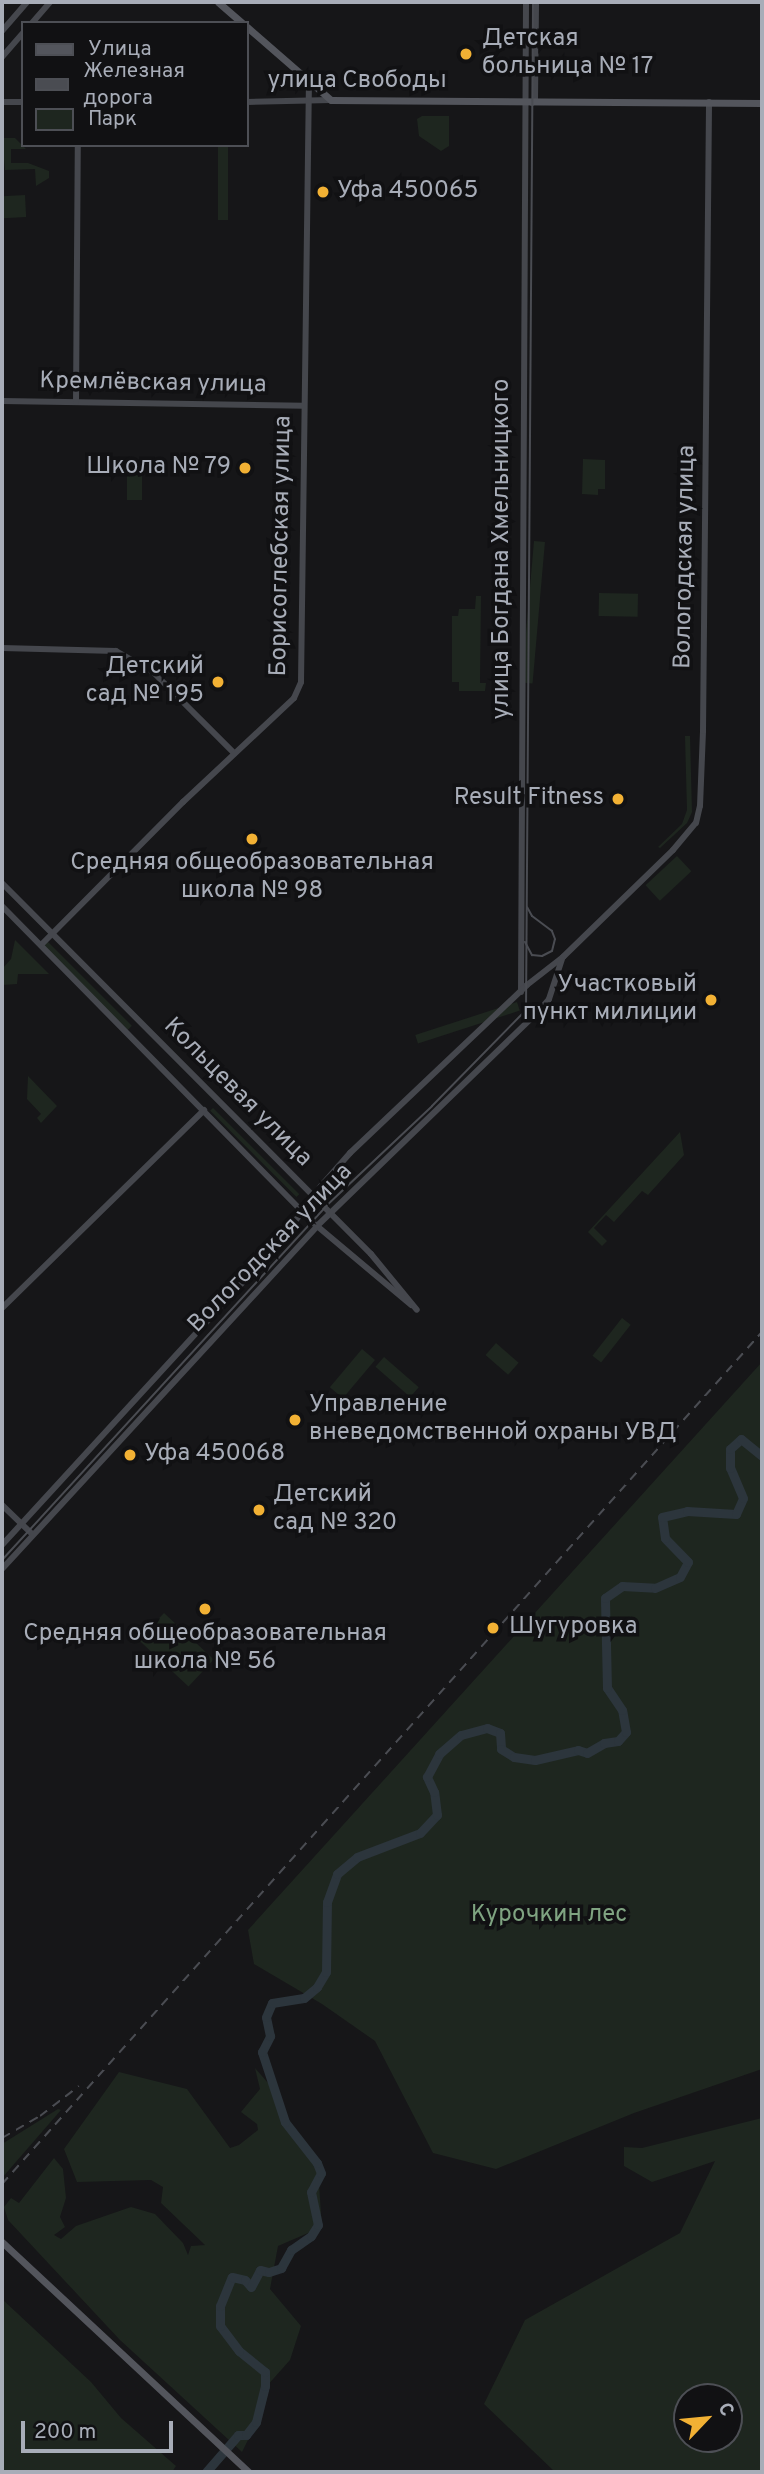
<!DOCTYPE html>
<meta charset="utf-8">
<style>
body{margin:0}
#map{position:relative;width:764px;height:2474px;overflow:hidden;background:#161618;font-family:Overpass,sans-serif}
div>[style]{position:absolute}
.green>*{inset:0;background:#1e261f;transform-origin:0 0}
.river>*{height:9px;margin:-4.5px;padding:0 4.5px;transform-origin:4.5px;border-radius:4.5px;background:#2c353c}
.secondary>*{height:6px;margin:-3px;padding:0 3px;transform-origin:3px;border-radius:3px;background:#45474d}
.primary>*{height:7px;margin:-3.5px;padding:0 3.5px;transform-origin:3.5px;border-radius:3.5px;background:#53555c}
.tram>*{height:2px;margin:-1px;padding:0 1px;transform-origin:1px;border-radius:1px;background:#4a4c52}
.rail>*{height:2px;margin-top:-1px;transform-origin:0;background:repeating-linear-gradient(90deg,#4a4c52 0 9px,transparent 0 16px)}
.dots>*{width:19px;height:19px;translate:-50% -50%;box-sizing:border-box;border:4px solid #111113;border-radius:50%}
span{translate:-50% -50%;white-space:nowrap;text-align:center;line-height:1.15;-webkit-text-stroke:7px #111113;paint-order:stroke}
.poi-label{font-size:24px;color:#a8adb8}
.left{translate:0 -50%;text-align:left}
.right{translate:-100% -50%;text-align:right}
.street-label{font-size:24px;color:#a8adb8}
.park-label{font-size:24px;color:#7fa381}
.frame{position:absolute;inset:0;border:4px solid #a8adb8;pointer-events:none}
.legend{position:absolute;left:21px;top:21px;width:228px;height:126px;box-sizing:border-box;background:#111113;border:2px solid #4d4f55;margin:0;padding:9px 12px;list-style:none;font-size:21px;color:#a8adb8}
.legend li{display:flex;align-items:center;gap:14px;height:35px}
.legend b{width:35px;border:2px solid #4d4f55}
.north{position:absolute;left:673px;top:2383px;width:70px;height:70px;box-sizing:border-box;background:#111113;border:2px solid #4d4f55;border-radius:50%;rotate:64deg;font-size:19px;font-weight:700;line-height:28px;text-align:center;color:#a8adb8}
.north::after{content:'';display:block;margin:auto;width:24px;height:32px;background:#f2b134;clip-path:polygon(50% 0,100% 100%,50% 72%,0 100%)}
.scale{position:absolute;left:21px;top:2421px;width:152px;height:32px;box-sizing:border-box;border:4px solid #a8adb8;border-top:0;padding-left:9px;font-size:21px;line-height:24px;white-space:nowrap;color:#a8adb8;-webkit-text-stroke:5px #111113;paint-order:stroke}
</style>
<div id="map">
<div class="green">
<div style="clip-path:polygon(422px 116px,449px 116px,449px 146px,441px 151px,419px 136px,417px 119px)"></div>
<div style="clip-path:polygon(2px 138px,15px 138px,26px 149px,11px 149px,11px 163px,28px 163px,49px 171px,49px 178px,36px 186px,35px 169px,5px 170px)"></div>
<div style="left:218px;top:145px;width:10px;height:75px"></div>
<div style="left:25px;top:195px;width:22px;height:23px;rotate:87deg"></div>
<div style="clip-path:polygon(583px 459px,605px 460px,605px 489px,598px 489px,598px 495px,582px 494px)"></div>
<div style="left:127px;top:465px;width:15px;height:35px"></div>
<div style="left:534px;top:541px;width:11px;height:142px;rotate:5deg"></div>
<div style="left:599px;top:593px;width:39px;height:23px;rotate:1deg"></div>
<div style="clip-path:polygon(476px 596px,481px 596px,480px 683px,486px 683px,485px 691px,459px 691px,459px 682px,452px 682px,452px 616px,458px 616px,459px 609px,475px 609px)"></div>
<div style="clip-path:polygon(685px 736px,690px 736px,692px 812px,687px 823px,660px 848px,658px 847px,682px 824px,687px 810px)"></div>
<div style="left:677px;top:856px;width:21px;height:43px;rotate:47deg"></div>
<div style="clip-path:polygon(15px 940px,49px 974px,18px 974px,17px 984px,2px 985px,2px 969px,11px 959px)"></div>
<div style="left:47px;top:941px;width:120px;height:6px;rotate:45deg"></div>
<div style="left:517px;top:1002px;width:9px;height:107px;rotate:72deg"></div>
<div style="clip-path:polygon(28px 1076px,57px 1106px,41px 1123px,37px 1118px,41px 1114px,27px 1099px)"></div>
<div style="left:213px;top:1108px;width:122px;height:4px;rotate:45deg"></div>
<div style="clip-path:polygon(266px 1110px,309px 1156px,305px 1161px,301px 1161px,265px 1125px,261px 1115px)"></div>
<div style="clip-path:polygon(680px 1132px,684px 1155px,648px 1195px,642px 1191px,614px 1222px,606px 1215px,594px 1228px,607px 1241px,602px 1246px,588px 1232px)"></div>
<div style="left:622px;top:1318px;width:11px;height:48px;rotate:38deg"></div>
<div style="left:496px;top:1343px;width:30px;height:16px;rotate:41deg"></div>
<div style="left:362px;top:1349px;width:17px;height:50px;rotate:40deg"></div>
<div style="left:384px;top:1357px;width:46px;height:13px;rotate:41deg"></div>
<div style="clip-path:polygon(762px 1362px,762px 2069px,634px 2113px,496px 2169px,433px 2153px,375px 2041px,322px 2004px,254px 1964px,248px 1930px)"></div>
<div style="left:164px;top:1613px;width:68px;height:37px;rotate:43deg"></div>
<div style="clip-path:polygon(255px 2068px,275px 2091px,287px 2130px,301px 2135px,318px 2170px,322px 2227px,278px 2246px,270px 2289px,301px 2326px,290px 2360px,266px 2387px,263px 2410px,242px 2452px,120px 2340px,8px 2220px,4px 2207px,11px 2198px,19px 2203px,54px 2158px,63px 2169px,66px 2198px,60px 2217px,65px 2227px,54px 2235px,61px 2239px,76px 2226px,131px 2207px,155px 2214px,183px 2243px,188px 2255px,191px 2246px,205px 2245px,161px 2203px,163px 2187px,151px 2180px,77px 2182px,64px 2149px,119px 2072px,187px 2089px,230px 2148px,239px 2145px,258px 2130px,257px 2124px,241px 2112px,260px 2089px)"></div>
<div style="clip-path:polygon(58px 2109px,61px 2110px,2px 2178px,2px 2144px)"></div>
<div style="clip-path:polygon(evenodd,762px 2118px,762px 2472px,555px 2472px,484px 2404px,525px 2320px,680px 2233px,715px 2161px,652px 2182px,624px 2166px,624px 2147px,642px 2148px,762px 2118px,687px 2397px,729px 2397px,729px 2439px,687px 2439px,687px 2397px)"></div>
<div style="clip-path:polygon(2px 2299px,91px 2382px,121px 2418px,176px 2466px,172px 2472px,2px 2472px)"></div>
</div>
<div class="river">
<div style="left:206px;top:2472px;width:49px;rotate:-49.1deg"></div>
<div style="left:238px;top:2435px;width:8px"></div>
<div style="left:246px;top:2435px;width:16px;rotate:-52deg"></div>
<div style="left:256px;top:2422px;width:37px;rotate:-76deg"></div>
<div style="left:265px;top:2386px;width:14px;rotate:-90deg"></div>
<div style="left:265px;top:2372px;width:33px;rotate:-141deg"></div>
<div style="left:239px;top:2351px;width:31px;rotate:-127deg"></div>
<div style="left:220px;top:2326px;width:20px;rotate:-90deg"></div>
<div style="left:220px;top:2306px;width:31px;rotate:-68deg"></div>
<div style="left:232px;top:2277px;width:13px;rotate:13deg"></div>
<div style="left:245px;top:2280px;width:9px;rotate:49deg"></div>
<div style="left:251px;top:2287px;width:19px;rotate:-62deg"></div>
<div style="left:260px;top:2270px;width:9px;rotate:13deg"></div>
<div style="left:269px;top:2272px;width:13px;rotate:-18deg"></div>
<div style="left:281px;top:2268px;width:21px;rotate:-61deg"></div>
<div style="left:291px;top:2250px;width:24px;rotate:-35deg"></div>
<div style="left:311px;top:2236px;width:13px;rotate:-58deg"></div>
<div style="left:318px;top:2225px;width:34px;rotate:-102deg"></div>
<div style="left:311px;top:2192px;width:21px;rotate:-62deg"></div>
<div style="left:321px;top:2173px;width:11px;rotate:-112deg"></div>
<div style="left:317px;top:2163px;width:52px;rotate:-128deg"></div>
<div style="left:285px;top:2122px;width:74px;rotate:-108.2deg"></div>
<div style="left:262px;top:2052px;width:18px;rotate:-63deg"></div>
<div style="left:270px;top:2036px;width:19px;rotate:-102deg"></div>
<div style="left:266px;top:2017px;width:15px;rotate:-67deg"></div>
<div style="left:272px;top:2003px;width:32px;rotate:-9deg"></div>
<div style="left:304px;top:1998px;width:17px;rotate:-40deg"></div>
<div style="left:317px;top:1987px;width:17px;rotate:-59deg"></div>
<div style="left:326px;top:1972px;width:70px;rotate:-89.2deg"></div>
<div style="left:327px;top:1902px;width:30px;rotate:-70deg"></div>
<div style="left:337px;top:1874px;width:26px;rotate:-40deg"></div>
<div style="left:357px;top:1857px;width:67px;rotate:-20.9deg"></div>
<div style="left:420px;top:1833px;width:25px;rotate:-47deg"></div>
<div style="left:437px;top:1815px;width:23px;rotate:-97deg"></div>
<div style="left:434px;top:1792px;width:17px;rotate:-115deg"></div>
<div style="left:427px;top:1777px;width:26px;rotate:-62deg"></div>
<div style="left:439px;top:1754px;width:29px;rotate:-41deg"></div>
<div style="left:461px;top:1735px;width:27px;rotate:-15deg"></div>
<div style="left:487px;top:1728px;width:14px;rotate:21deg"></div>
<div style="left:500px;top:1733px;width:16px;rotate:86deg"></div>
<div style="left:501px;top:1749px;width:15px;rotate:32deg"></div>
<div style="left:514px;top:1757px;width:21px;rotate:8deg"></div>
<div style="left:535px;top:1760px;width:44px;rotate:-13.1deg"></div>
<div style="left:578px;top:1750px;width:9px;rotate:18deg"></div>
<div style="left:587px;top:1753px;width:20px;rotate:-30deg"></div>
<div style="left:604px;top:1743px;width:14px;rotate:-8deg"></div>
<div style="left:618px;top:1741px;width:12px;rotate:-48deg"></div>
<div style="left:626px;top:1732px;width:22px;rotate:-100deg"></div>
<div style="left:622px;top:1710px;width:27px;rotate:-124deg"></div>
<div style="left:607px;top:1688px;width:90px;rotate:-91.3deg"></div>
<div style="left:605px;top:1598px;width:21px;rotate:-35deg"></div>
<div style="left:622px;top:1586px;width:33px;rotate:3deg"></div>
<div style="left:655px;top:1588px;width:27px;rotate:-24deg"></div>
<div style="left:680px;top:1577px;width:17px;rotate:-62deg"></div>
<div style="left:688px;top:1562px;width:33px;rotate:-134deg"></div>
<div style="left:665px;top:1538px;width:21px;rotate:-98deg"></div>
<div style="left:662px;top:1517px;width:26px;rotate:-13deg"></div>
<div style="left:687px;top:1511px;width:49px;rotate:3.5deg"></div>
<div style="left:736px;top:1514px;width:17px;rotate:-66deg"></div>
<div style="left:743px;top:1498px;width:33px;rotate:-113deg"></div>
<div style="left:730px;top:1468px;width:19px;rotate:-90deg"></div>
<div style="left:730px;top:1449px;width:15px;rotate:-42deg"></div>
<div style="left:741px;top:1439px;width:27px;rotate:39deg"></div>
</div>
<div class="secondary">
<div style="left:32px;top:23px;width:28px;rotate:-49deg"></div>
<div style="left:2px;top:31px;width:38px;rotate:-49deg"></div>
<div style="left:2px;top:57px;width:32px;rotate:-49deg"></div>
<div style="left:2px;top:102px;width:21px"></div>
<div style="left:247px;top:102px;width:84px;rotate:-1.4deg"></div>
<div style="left:532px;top:103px;width:4px;rotate:-34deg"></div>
<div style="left:535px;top:101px;width:99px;rotate:-89.4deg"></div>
<div style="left:2px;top:401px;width:302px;rotate:0.9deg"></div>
<div style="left:76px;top:402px;width:257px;rotate:-89.6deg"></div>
<div style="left:2px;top:648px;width:114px;rotate:1.5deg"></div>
<div style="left:116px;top:651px;width:43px;rotate:29.6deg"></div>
<div style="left:153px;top:672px;width:115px;rotate:45deg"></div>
<div style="left:2px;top:883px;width:523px;rotate:45.15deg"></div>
<div style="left:371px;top:1254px;width:72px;rotate:50.6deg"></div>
<div style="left:2px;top:906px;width:449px;rotate:45.5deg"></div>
<div style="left:317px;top:1226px;width:123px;rotate:40deg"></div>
<div style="left:41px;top:945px;width:202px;rotate:-45.2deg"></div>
<div style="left:183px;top:802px;width:152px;rotate:-43.1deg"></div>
<div style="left:294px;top:698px;width:17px;rotate:-66deg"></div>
<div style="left:301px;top:682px;width:600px;rotate:-89.24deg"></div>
<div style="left:521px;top:992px;width:990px;rotate:-89.71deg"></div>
<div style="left:2px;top:1308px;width:283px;rotate:-44.4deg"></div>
<div style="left:2px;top:1505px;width:42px;rotate:44deg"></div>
<div style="left:2px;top:1545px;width:410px;rotate:-47.5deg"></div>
<div style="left:279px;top:1243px;width:71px;rotate:-53.6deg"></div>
<div style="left:321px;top:1186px;width:44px;rotate:-48.7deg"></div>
<div style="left:350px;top:1153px;width:244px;rotate:-43.5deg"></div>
<div style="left:527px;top:985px;width:46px;rotate:-37.9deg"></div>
<div style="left:563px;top:957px;width:153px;rotate:-44.2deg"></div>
<div style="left:673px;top:850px;width:35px;rotate:-50deg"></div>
<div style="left:696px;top:823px;width:17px;rotate:-77deg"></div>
<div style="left:700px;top:806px;width:75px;rotate:-87.7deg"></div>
<div style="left:703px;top:731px;width:629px;rotate:-89.45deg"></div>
<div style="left:2px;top:1569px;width:466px;rotate:-47.4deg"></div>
<div style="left:317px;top:1226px;width:306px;rotate:-44.1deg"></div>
<div style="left:537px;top:1013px;width:18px;rotate:-49deg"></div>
<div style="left:549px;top:999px;width:42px;rotate:-72deg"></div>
</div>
<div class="primary">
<div style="left:218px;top:2px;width:32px;rotate:41deg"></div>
<div style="left:247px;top:27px;width:111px;rotate:41deg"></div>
<div style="left:331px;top:100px;width:431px;rotate:0.4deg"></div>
<div style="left:2px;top:2242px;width:338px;rotate:43deg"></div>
</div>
<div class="tram">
<div style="left:525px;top:942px;width:15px;rotate:62deg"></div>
<div style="left:532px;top:955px;width:10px;rotate:6deg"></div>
<div style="left:542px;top:956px;width:11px;rotate:-27deg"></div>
<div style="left:552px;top:951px;width:12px;rotate:-76deg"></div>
<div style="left:555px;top:939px;width:9px;rotate:-111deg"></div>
<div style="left:552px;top:931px;width:25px;rotate:-143deg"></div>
<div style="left:532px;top:916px;width:10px;rotate:-119deg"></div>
<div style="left:2px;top:1560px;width:478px;rotate:-47.5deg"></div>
<div style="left:325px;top:1207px;width:147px;rotate:-43.3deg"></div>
<div style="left:432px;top:1106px;width:134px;rotate:-45.6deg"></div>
<div style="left:526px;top:1010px;width:1008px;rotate:-89.6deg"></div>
</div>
<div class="rail">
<div style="left:2px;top:2138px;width:44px;rotate:-30.1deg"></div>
<div style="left:40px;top:2116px;width:49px;rotate:-37.6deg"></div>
<div style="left:2px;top:2184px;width:1142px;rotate:-48.27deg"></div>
</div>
<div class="dots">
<div style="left:466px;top:54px;background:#f2b134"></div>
<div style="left:323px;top:192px;background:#f2b134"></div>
<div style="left:245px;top:468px;background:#f2b134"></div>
<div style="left:218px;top:682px;background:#f2b134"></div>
<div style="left:618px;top:799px;background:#f2b134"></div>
<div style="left:252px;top:839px;background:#f2b134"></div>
<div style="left:711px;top:1000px;background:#f2b134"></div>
<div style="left:295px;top:1420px;background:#f2b134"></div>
<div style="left:130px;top:1455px;background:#f2b134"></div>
<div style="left:259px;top:1510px;background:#f2b134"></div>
<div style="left:205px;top:1609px;background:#f2b134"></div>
<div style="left:493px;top:1628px;background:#f2b134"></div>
</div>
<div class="poi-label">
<span class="left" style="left:482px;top:54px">Детская<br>больница № 17</span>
<span class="left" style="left:337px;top:192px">Уфа 450065</span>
<span class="right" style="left:231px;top:468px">Школа № 79</span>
<span class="right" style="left:204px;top:682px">Детский<br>сад № 195</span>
<span class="right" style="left:604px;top:799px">Result Fitness</span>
<span style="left:252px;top:878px">Средняя общеобразовательная<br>школа № 98</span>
<span class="right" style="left:697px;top:1000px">Участковый<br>пункт милиции</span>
<span class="left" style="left:309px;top:1420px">Управление<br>вневедомственной охраны УВД</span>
<span class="left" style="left:144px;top:1455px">Уфа 450068</span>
<span class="left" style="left:273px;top:1510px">Детский<br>сад № 320</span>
<span class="left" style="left:509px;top:1628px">Шугуровка</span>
<span style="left:205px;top:1649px">Средняя общеобразовательная<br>школа № 56</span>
</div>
<div class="street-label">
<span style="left:357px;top:82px">улица Свободы</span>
<span style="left:153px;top:384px;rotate:1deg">Кремлёвская улица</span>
<span style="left:282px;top:546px;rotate:-89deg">Борисоглебская улица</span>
<span style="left:503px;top:549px;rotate:-90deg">улица Богдана Хмельницкого</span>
<span style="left:686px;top:557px;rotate:-89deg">Вологодская улица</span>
<span style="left:237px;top:1093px;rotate:45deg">Кольцевая улица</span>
<span style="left:271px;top:1249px;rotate:-46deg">Вологодская улица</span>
</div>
<div class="park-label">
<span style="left:549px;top:1916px">Курочкин лес</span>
</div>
<div class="frame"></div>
<ul class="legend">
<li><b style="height:9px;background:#53555c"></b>Улица</li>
<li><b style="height:9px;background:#4a4c52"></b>Железная дорога</li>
<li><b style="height:19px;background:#1e261f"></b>Парк</li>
</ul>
<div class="north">С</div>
<div class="scale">200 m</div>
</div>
